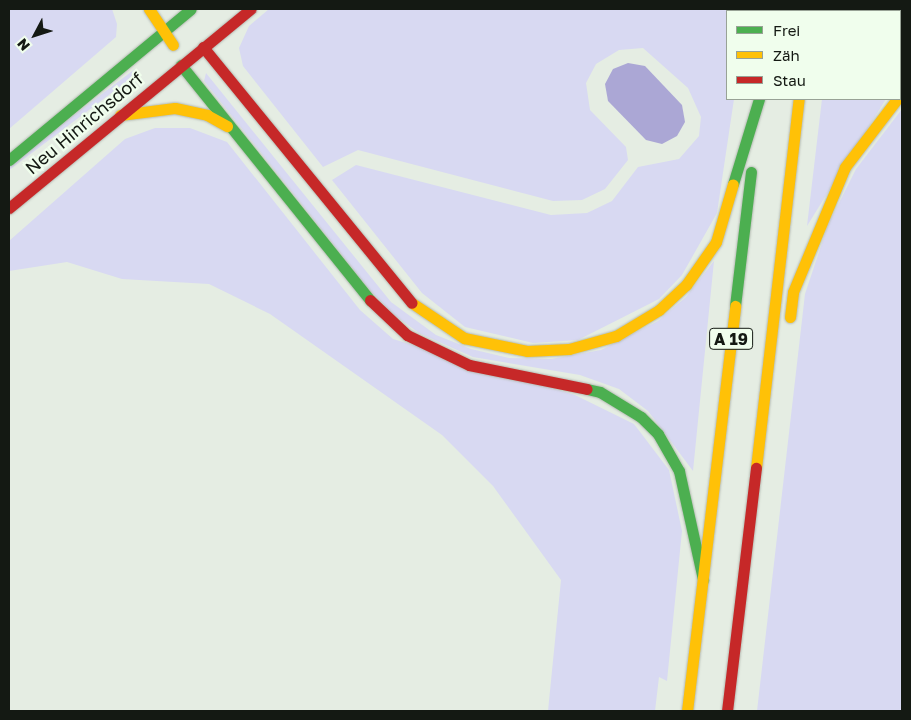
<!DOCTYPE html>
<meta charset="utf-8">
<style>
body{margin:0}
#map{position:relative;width:911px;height:720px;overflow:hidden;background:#e5ede3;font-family:"Golos Text",sans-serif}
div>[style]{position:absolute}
.green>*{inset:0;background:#d8d9f2;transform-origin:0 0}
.water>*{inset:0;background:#aba7d5}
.roads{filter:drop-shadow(0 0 1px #b5bbb3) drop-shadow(0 0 1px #b5bbb3)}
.fast>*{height:11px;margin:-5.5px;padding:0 5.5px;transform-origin:5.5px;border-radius:5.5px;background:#4caf50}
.slow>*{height:11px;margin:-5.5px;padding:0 5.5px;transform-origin:5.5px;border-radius:5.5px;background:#ffc107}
.jam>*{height:11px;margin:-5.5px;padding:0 5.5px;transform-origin:5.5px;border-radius:5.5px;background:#c62828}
span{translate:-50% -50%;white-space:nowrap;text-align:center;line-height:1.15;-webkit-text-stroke:4.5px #f0feed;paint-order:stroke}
.shield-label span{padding:1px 4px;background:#f0feed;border:1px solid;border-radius:4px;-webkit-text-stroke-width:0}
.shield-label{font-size:16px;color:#141913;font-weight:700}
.street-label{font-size:18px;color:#141913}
.frame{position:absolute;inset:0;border:10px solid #141913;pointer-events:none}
.legend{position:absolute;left:726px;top:10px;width:175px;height:90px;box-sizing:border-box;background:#f0feed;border:1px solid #98a296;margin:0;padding:6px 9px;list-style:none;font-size:15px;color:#141913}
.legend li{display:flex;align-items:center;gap:10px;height:25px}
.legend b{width:25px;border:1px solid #98a296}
.north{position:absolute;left:10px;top:10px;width:50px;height:50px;-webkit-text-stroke:4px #f0feed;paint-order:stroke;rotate:230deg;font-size:14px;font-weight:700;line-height:20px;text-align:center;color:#141913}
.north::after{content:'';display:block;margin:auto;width:18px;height:22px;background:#141913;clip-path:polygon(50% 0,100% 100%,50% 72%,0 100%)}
</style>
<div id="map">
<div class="green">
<div style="clip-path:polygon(9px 9px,112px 9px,117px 24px,116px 37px,9px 129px)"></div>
<div style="clip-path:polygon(269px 9px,745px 9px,727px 11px,727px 99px,734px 99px,717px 213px,682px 275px,659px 299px,578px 340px,533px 343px,465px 327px,422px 293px,332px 180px,356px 165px,551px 215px,587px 213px,612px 201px,638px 167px,679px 159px,699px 136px,701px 117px,688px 88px,643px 48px,619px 50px,596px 64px,586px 83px,590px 110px,626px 147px,628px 160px,605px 189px,582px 200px,553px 201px,358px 150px,323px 167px,243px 66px,239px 48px,249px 26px)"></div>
<div style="clip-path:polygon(833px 9px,902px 9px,900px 84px,900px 11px)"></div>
<div style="left:135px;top:69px;width:5px;height:165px;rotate:53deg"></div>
<div style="clip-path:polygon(206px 73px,391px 302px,436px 335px,471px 349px,509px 358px,551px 359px,601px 350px,658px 321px,686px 297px,714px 261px,693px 471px,648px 411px,619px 389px,580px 375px,473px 357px,419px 333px,393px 314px,369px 289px,204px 81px)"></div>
<div style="clip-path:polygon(822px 99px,886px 99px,807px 226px)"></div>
<div style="clip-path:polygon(902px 109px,902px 711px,757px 711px,805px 294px,828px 225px,856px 169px)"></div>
<div style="clip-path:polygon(155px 128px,190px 128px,227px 142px,360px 310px,393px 339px,575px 395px,634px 424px,669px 470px,682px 531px,667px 681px,659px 677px,655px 711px,548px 711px,561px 580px,493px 486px,442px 435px,270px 314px,209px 284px,122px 279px,67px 262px,9px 271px,9px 241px,125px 139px)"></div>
</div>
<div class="water">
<div style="clip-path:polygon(628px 63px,645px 66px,682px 105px,685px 122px,677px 136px,662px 144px,646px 140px,608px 101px,605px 84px,613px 69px)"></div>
</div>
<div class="roads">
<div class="fast">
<div style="left:181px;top:65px;width:302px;rotate:51.2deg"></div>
<div style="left:9px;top:160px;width:236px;rotate:-39.7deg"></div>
<div style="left:733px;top:184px;width:89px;rotate:-73deg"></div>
<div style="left:735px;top:306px;width:135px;rotate:-83.2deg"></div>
<div style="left:587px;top:389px;width:13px;rotate:13deg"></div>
<div style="left:600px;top:392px;width:48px;rotate:31.4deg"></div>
<div style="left:641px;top:417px;width:24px;rotate:45deg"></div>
<div style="left:658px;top:434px;width:43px;rotate:60.4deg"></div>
<div style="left:679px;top:471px;width:111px;rotate:77.5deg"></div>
</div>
<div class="slow">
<div style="left:149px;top:9px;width:43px;rotate:56.3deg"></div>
<div style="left:769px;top:9px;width:2px;rotate:90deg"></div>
<div style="left:120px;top:115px;width:55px;rotate:-7.3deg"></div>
<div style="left:175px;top:108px;width:33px;rotate:12deg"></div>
<div style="left:207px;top:115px;width:23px;rotate:29deg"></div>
<div style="left:412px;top:303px;width:63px;rotate:33.9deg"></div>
<div style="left:464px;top:338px;width:64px;rotate:11.7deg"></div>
<div style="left:527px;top:351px;width:42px;rotate:-2.7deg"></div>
<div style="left:569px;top:349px;width:49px;rotate:-15.5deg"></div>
<div style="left:616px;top:336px;width:50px;rotate:-31.2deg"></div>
<div style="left:659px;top:310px;width:37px;rotate:-43deg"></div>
<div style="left:686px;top:285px;width:52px;rotate:-55.1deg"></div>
<div style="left:716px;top:242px;width:60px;rotate:-73.7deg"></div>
<div style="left:790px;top:317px;width:25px;rotate:-83deg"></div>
<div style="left:793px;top:292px;width:135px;rotate:-67.4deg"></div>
<div style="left:845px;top:167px;width:86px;rotate:-52.6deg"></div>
<div style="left:756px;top:468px;width:371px;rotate:-83.4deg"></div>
<div style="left:687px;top:711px;width:408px;rotate:-83.2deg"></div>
</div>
<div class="jam">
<div style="left:809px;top:9px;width:2px;rotate:90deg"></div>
<div style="left:203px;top:47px;width:330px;rotate:50.8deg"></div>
<div style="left:9px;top:208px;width:313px;rotate:-39.5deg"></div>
<div style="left:370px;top:300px;width:51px;rotate:43.4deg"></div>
<div style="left:407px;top:335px;width:69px;rotate:25.8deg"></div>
<div style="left:469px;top:365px;width:120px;rotate:11.5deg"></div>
<div style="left:727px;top:711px;width:245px;rotate:-83.2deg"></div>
</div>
</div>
<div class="shield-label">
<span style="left:731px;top:339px">A 19</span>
</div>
<div class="street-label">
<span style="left:84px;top:123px;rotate:-40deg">Neu Hinrichsdorf</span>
</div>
<div class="frame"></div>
<ul class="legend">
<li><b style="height:6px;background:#4caf50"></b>Frei</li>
<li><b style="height:6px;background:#ffc107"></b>Zäh</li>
<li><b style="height:6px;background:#c62828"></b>Stau</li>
</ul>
<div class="north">N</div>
</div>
